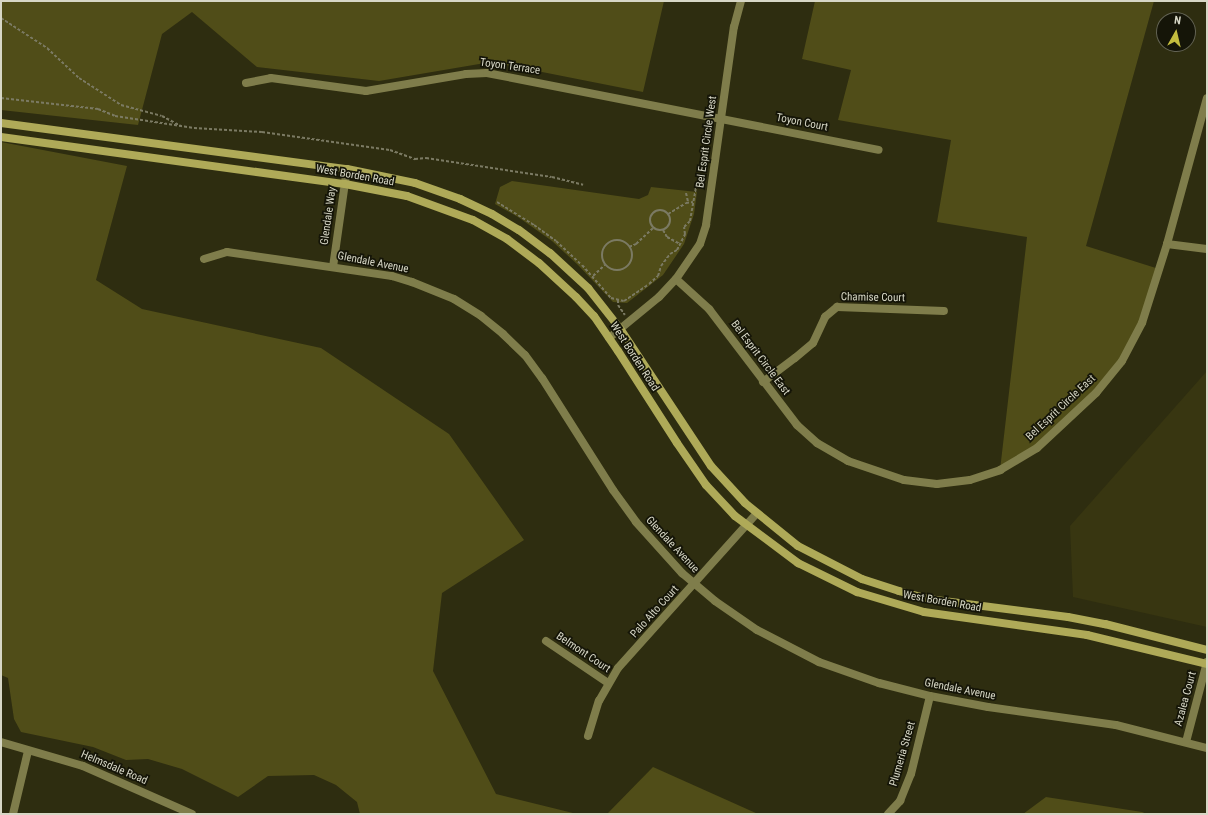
<!DOCTYPE html>
<style>
body{margin:0}
#map{position:relative;width:1208px;height:815px;overflow:hidden;background:#2e2d10;font-family:"Roboto Condensed",sans-serif}
div>[style]{position:absolute}
.built>*{inset:0;background:#383611}
.green>*{inset:0;background:#504d18}
.path>*{height:2px;margin-top:-1px;transform-origin:0;background:repeating-linear-gradient(90deg,#7b7a63 0 3px,transparent 0 5px)}
.path>.ring{margin:-1px;padding:0;box-sizing:content-box;background:none;border:2px solid #7b7a63;border-radius:50%}
.minor>*{height:8px;margin:-4px;padding:0 4px;transform-origin:4px;border-radius:4px;background:#7f7d4b}
.tertiary>*{height:8px;margin:-4px;padding:0 4px;transform-origin:4px;border-radius:4px;background:#7f7d4b}
.secondary>*{height:8px;margin:-4px;padding:0 4px;transform-origin:4px;border-radius:4px;background:#afaa58}
span{translate:-50% -50%;white-space:nowrap;text-align:center;line-height:1.15;-webkit-text-stroke:3.5px #151508;paint-order:stroke}
.street-label{font-size:11px;color:#d7d7c6}
.frame{position:absolute;inset:0;border:2px solid #d7d7c6;pointer-events:none}
.north{position:absolute;left:1156px;top:12px;width:40px;height:40px;box-sizing:border-box;background:#151508;border:1px solid #636354;border-radius:50%;rotate:8deg;font-size:11px;font-weight:700;line-height:16px;text-align:center;color:#d7d7c6}
.north::after{content:'';display:block;margin:auto;width:14px;height:18px;background:#c4bd3e;clip-path:polygon(50% 0,100% 100%,50% 72%,0 100%)}
</style>
<div id="map">
<div class="built">
<div style="clip-path:polygon(1207px 371px,1207px 627px,1073px 597px,1070px 526px)"></div>
</div>
<div class="green">
<div style="clip-path:polygon(1px 1px,664px 1px,643px 92px,491px 62px,379px 81px,257px 67px,192px 12px,162px 34px,138px 125px,1px 110px)"></div>
<div style="clip-path:polygon(815px 1px,1154px 1px,1086px 246px,1159px 269px,1142px 323px,1122px 361px,1037px 448px,1000px 470px,1027px 237px,937px 222px,951px 140px,838px 120px,851px 70px,802px 59px)"></div>
<div style="clip-path:polygon(1px 142px,127px 166px,96px 280px,142px 309px,321px 348px,449px 434px,524px 540px,442px 593px,433px 671px,496px 794px,577px 814px,360px 814px,357px 802px,336px 785px,314px 775px,268px 776px,238px 797px,182px 769px,148px 759px,126px 760px,93px 747px,21px 732px,14px 719px,8px 678px,1px 675px)"></div>
<div style="clip-path:polygon(512px 181px,639px 199px,648px 195px,651px 187px,697px 192px,694px 214px,684px 244px,663px 275px,627px 303px,613px 302px,578px 265px,552px 241px,518px 217px,495px 204px,500px 187px)"></div>
<div style="clip-path:polygon(653px 767px,758px 814px,607px 814px)"></div>
<div style="clip-path:polygon(1046px 797px,1142px 812px,1147px 814px,1023px 814px)"></div>
</div>
<div class="path">
<div style="left:1px;top:18px;width:55px;rotate:33.1deg"></div>
<div style="left:47px;top:48px;width:44px;rotate:43.2deg"></div>
<div style="left:79px;top:78px;width:50px;rotate:32.7deg"></div>
<div style="left:121px;top:105px;width:42px;rotate:15deg"></div>
<div style="left:162px;top:116px;width:21px;rotate:28deg"></div>
<div style="left:1px;top:98px;width:98px;rotate:6.5deg"></div>
<div style="left:98px;top:109px;width:18px;rotate:22deg"></div>
<div style="left:115px;top:116px;width:80px;rotate:8.6deg"></div>
<div style="left:194px;top:128px;width:68px;rotate:3.4deg"></div>
<div style="left:262px;top:132px;width:129px;rotate:8deg"></div>
<div style="left:390px;top:150px;width:27px;rotate:20deg"></div>
<div style="left:415px;top:159px;width:11px;rotate:-5deg"></div>
<div style="left:426px;top:158px;width:127px;rotate:8.6deg"></div>
<div style="left:552px;top:177px;width:32px;rotate:14deg"></div>
<div style="left:686px;top:193px;width:9px;rotate:77deg"></div>
<div style="left:497px;top:202px;width:44px;rotate:31.9deg"></div>
<div style="left:534px;top:225px;width:27px;rotate:36deg"></div>
<div style="left:556px;top:241px;width:35px;rotate:43deg"></div>
<div style="left:582px;top:265px;width:44px;rotate:48.7deg"></div>
<div style="left:611px;top:298px;width:13px;rotate:13deg"></div>
<div style="left:624px;top:301px;width:30px;rotate:-34deg"></div>
<div style="left:649px;top:284px;width:12px;rotate:-42deg"></div>
<div style="left:658px;top:276px;width:10px;rotate:-73deg"></div>
<div style="left:661px;top:266px;width:15px;rotate:-53deg"></div>
<div style="left:670px;top:254px;width:8px;rotate:-30deg"></div>
<div style="left:677px;top:250px;width:18px;rotate:-63deg"></div>
<div style="left:685px;top:234px;width:7px;rotate:-98deg"></div>
<div style="left:684px;top:227px;width:8px;rotate:-45deg"></div>
<div style="left:690px;top:221px;width:39px;rotate:-80deg"></div>
<div class="ring" style="left:650px;top:210px;width:18px;height:18px"></div>
<div style="left:668px;top:214px;width:21px;rotate:-31deg"></div>
<div style="left:686px;top:203px;width:7px;rotate:-8deg"></div>
<div style="left:663px;top:230px;width:8px;rotate:60deg"></div>
<div style="left:667px;top:237px;width:15px;rotate:28deg"></div>
<div class="ring" style="left:602px;top:240px;width:28px;height:28px"></div>
<div style="left:629px;top:247px;width:8px;rotate:-23deg"></div>
<div style="left:636px;top:244px;width:23px;rotate:-43deg"></div>
<div style="left:593px;top:276px;width:16px;rotate:-43deg"></div>
<div style="left:618px;top:300px;width:5px;rotate:90deg"></div>
<div style="left:618px;top:305px;width:12px;rotate:55deg"></div>
</div>
<div class="minor">
<div style="left:246px;top:83px;width:25px;rotate:-11deg"></div>
<div style="left:271px;top:78px;width:96px;rotate:7.8deg"></div>
<div style="left:366px;top:91px;width:101px;rotate:-9.6deg"></div>
<div style="left:466px;top:74px;width:21px;rotate:-3deg"></div>
<div style="left:487px;top:73px;width:399px;rotate:11.1deg"></div>
<div style="left:204px;top:259px;width:24px;rotate:-17deg"></div>
<div style="left:227px;top:252px;width:167px;rotate:8.3deg"></div>
<div style="left:392px;top:276px;width:21px;rotate:17deg"></div>
<div style="left:412px;top:282px;width:45px;rotate:22deg"></div>
<div style="left:454px;top:299px;width:32px;rotate:32deg"></div>
<div style="left:481px;top:316px;width:28px;rotate:39deg"></div>
<div style="left:503px;top:334px;width:30px;rotate:44deg"></div>
<div style="left:525px;top:355px;width:29px;rotate:54deg"></div>
<div style="left:542px;top:378px;width:133px;rotate:57.6deg"></div>
<div style="left:613px;top:490px;width:39px;rotate:54deg"></div>
<div style="left:636px;top:522px;width:69px;rotate:48deg"></div>
<div style="left:682px;top:573px;width:43px;rotate:40.3deg"></div>
<div style="left:715px;top:601px;width:51px;rotate:34.6deg"></div>
<div style="left:757px;top:630px;width:70px;rotate:27.3deg"></div>
<div style="left:819px;top:662px;width:64px;rotate:19.3deg"></div>
<div style="left:879px;top:683px;width:53px;rotate:14.3deg"></div>
<div style="left:930px;top:696px;width:59px;rotate:10.7deg"></div>
<div style="left:988px;top:707px;width:129px;rotate:8deg"></div>
<div style="left:1116px;top:725px;width:94px;rotate:14.2deg"></div>
<div style="left:333px;top:267px;width:99px;rotate:-81.9deg"></div>
<div style="left:676px;top:279px;width:45px;rotate:42.3deg"></div>
<div style="left:709px;top:309px;width:146px;rotate:52.8deg"></div>
<div style="left:797px;top:425px;width:27px;rotate:42deg"></div>
<div style="left:817px;top:443px;width:36px;rotate:30deg"></div>
<div style="left:848px;top:461px;width:59px;rotate:18.7deg"></div>
<div style="left:904px;top:480px;width:33px;rotate:7deg"></div>
<div style="left:937px;top:484px;width:33px;rotate:-7deg"></div>
<div style="left:970px;top:480px;width:32px;rotate:-18deg"></div>
<div style="left:1000px;top:470px;width:43px;rotate:-30.7deg"></div>
<div style="left:1037px;top:448px;width:81px;rotate:-43deg"></div>
<div style="left:1096px;top:393px;width:41px;rotate:-50.9deg"></div>
<div style="left:1122px;top:361px;width:43px;rotate:-62.2deg"></div>
<div style="left:1142px;top:323px;width:83px;rotate:-72.4deg"></div>
<div style="left:1167px;top:244px;width:151px;rotate:-74.7deg"></div>
<div style="left:609px;top:338px;width:65px;rotate:-39.4deg"></div>
<div style="left:659px;top:297px;width:25px;rotate:-47deg"></div>
<div style="left:676px;top:279px;width:42px;rotate:-55.6deg"></div>
<div style="left:700px;top:244px;width:20px;rotate:-72deg"></div>
<div style="left:706px;top:225px;width:200px;rotate:-82deg"></div>
<div style="left:734px;top:27px;width:27px;rotate:-75deg"></div>
<div style="left:763px;top:382px;width:40px;rotate:-37deg"></div>
<div style="left:795px;top:358px;width:23px;rotate:-40deg"></div>
<div style="left:813px;top:343px;width:29px;rotate:-65deg"></div>
<div style="left:825px;top:317px;width:16px;rotate:-40deg"></div>
<div style="left:837px;top:307px;width:107px;rotate:2.1deg"></div>
<div style="left:546px;top:641px;width:75px;rotate:34.1deg"></div>
<div style="left:588px;top:736px;width:37px;rotate:-73deg"></div>
<div style="left:599px;top:701px;width:38px;rotate:-60deg"></div>
<div style="left:618px;top:668px;width:208px;rotate:-48.1deg"></div>
<div style="left:1px;top:742px;width:85px;rotate:16.3deg"></div>
<div style="left:83px;top:766px;width:119px;rotate:23.8deg"></div>
<div style="left:1186px;top:742px;width:83px;rotate:-75.3deg"></div>
<div style="left:13px;top:814px;width:65px;rotate:-76.6deg"></div>
<div style="left:888px;top:814px;width:18px;rotate:-47deg"></div>
<div style="left:900px;top:801px;width:29px;rotate:-68deg"></div>
<div style="left:911px;top:774px;width:80px;rotate:-76.3deg"></div>
</div>
<div class="tertiary">
<div style="left:1167px;top:244px;width:40px;rotate:7.1deg"></div>
</div>
<div class="secondary">
<div style="left:1px;top:123px;width:349px;rotate:7.6deg"></div>
<div style="left:347px;top:169px;width:69px;rotate:11.6deg"></div>
<div style="left:415px;top:183px;width:48px;rotate:19.6deg"></div>
<div style="left:460px;top:199px;width:35px;rotate:25deg"></div>
<div style="left:492px;top:214px;width:31px;rotate:31deg"></div>
<div style="left:519px;top:230px;width:39px;rotate:37deg"></div>
<div style="left:550px;top:253px;width:52px;rotate:42.6deg"></div>
<div style="left:588px;top:288px;width:53px;rotate:51.8deg"></div>
<div style="left:621px;top:330px;width:163px;rotate:56.5deg"></div>
<div style="left:711px;top:466px;width:50px;rotate:47.4deg"></div>
<div style="left:745px;top:503px;width:68px;rotate:39.1deg"></div>
<div style="left:798px;top:546px;width:72px;rotate:27.3deg"></div>
<div style="left:862px;top:579px;width:39px;rotate:18deg"></div>
<div style="left:899px;top:591px;width:30px;rotate:15deg"></div>
<div style="left:928px;top:599px;width:141px;rotate:7.3deg"></div>
<div style="left:1068px;top:617px;width:38px;rotate:11deg"></div>
<div style="left:1105px;top:624px;width:105px;rotate:14.3deg"></div>
<div style="left:1px;top:137px;width:347px;rotate:7.8deg"></div>
<div style="left:345px;top:184px;width:63px;rotate:11deg"></div>
<div style="left:407px;top:196px;width:70px;rotate:20deg"></div>
<div style="left:473px;top:220px;width:39px;rotate:29deg"></div>
<div style="left:507px;top:239px;width:40px;rotate:37deg"></div>
<div style="left:539px;top:263px;width:50px;rotate:42.6deg"></div>
<div style="left:576px;top:297px;width:26px;rotate:47deg"></div>
<div style="left:594px;top:316px;width:42px;rotate:55.6deg"></div>
<div style="left:618px;top:351px;width:109px;rotate:57.3deg"></div>
<div style="left:677px;top:443px;width:51px;rotate:55.4deg"></div>
<div style="left:706px;top:485px;width:42px;rotate:46.9deg"></div>
<div style="left:735px;top:516px;width:79px;rotate:36.7deg"></div>
<div style="left:798px;top:563px;width:66px;rotate:26.2deg"></div>
<div style="left:857px;top:592px;width:70px;rotate:16.6deg"></div>
<div style="left:924px;top:612px;width:165px;rotate:8deg"></div>
<div style="left:1087px;top:635px;width:123px;rotate:13.6deg"></div>
</div>
<div class="street-label">
<span style="left:510px;top:67px;rotate:8deg">Toyon Terrace</span>
<span style="left:802px;top:123px;rotate:11deg">Toyon Court</span>
<span style="left:707px;top:142px;rotate:-82deg">Bel Esprit Circle West</span>
<span style="left:355px;top:176px;rotate:10deg">West Borden Road</span>
<span style="left:329px;top:216px;rotate:-82deg">Glendale Way</span>
<span style="left:373px;top:263px;rotate:11deg">Glendale Avenue</span>
<span style="left:873px;top:298px;rotate:1deg">Chamise Court</span>
<span style="left:634px;top:357px;rotate:57deg">West Borden Road</span>
<span style="left:760px;top:358px;rotate:53deg">Bel Esprit Circle East</span>
<span style="left:1061px;top:408px;rotate:-43deg">Bel Esprit Circle East</span>
<span style="left:672px;top:545px;rotate:47deg">Glendale Avenue</span>
<span style="left:942px;top:602px;rotate:10deg">West Borden Road</span>
<span style="left:655px;top:612px;rotate:-48deg">Palo Alto Court</span>
<span style="left:583px;top:653px;rotate:34deg">Belmont Court</span>
<span style="left:960px;top:690px;rotate:11deg">Glendale Avenue</span>
<span style="left:1186px;top:699px;rotate:-75deg">Azalea Court</span>
<span style="left:903px;top:754px;rotate:-74deg">Plumeria Street</span>
<span style="left:114px;top:768px;rotate:23deg">Helmsdale Road</span>
</div>
<div class="frame"></div>
<div class="north">N</div>
</div>
